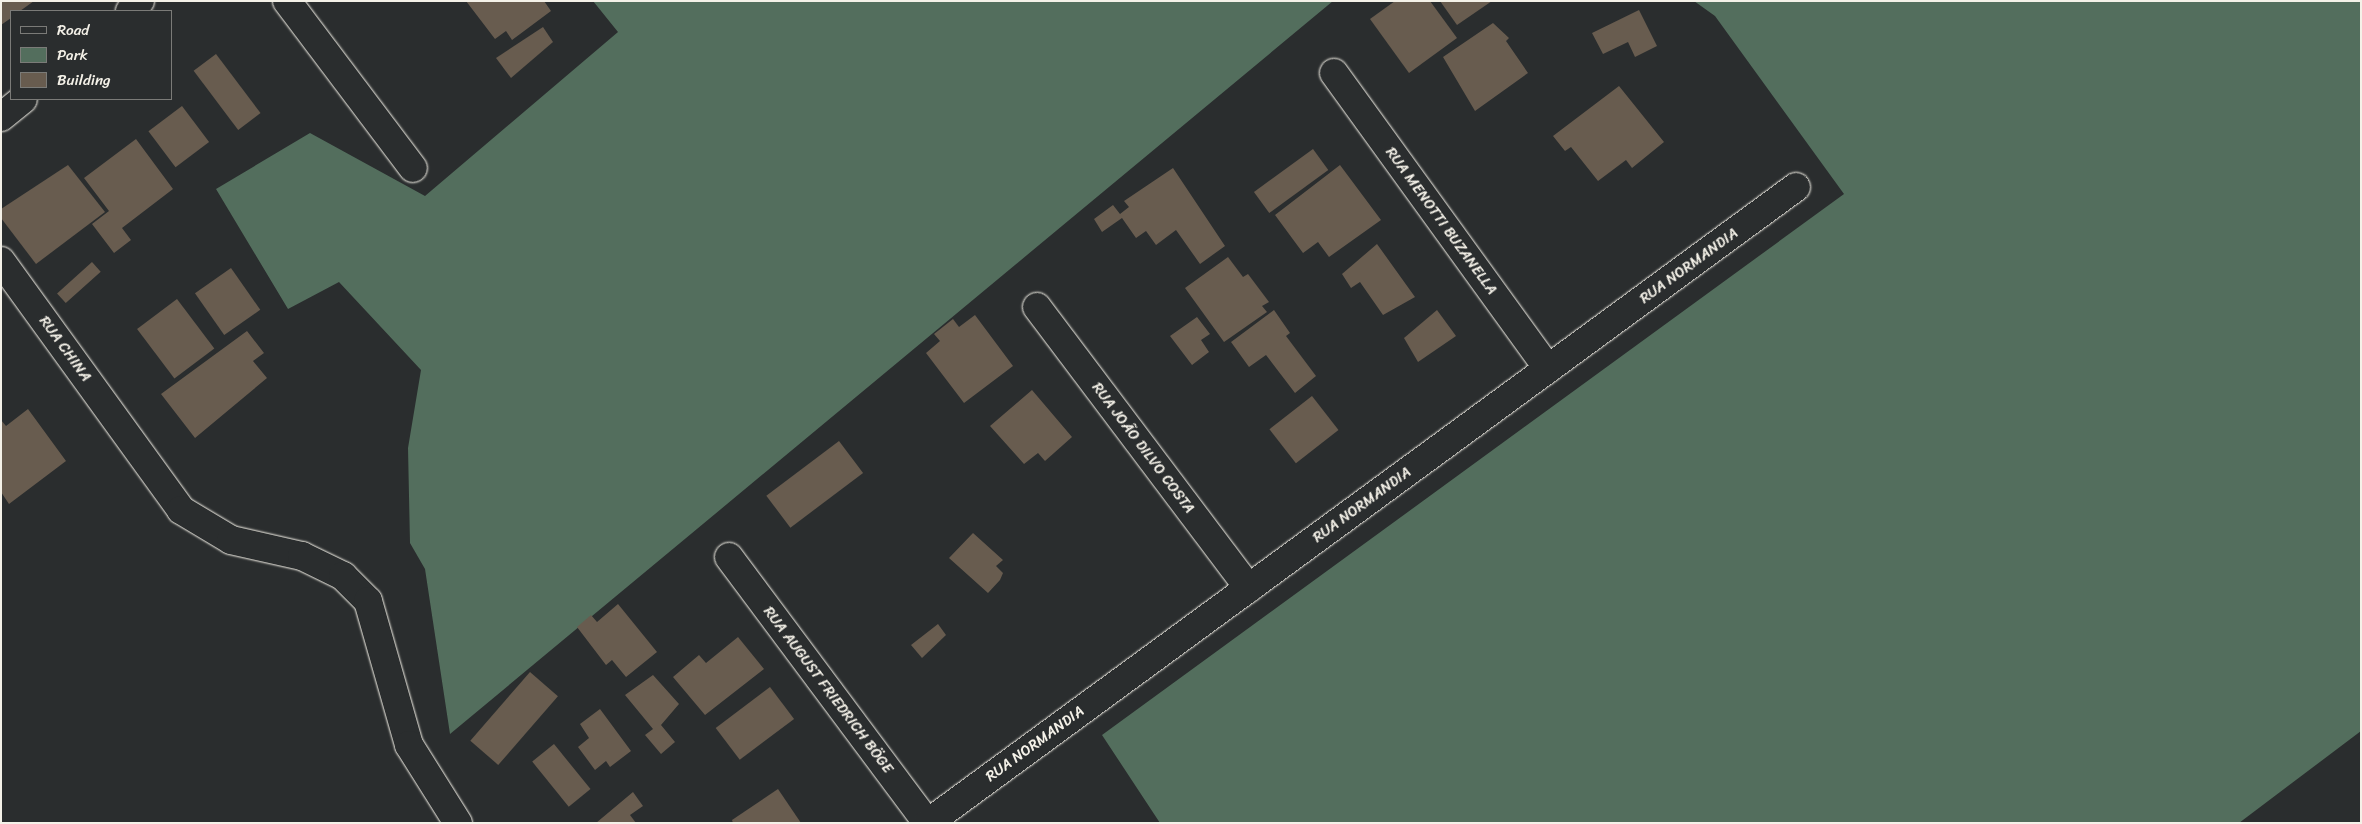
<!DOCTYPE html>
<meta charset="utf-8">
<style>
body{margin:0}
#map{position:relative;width:2362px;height:824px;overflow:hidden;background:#2a2d2e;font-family:Sriracha,sans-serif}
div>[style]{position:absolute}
.green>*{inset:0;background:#536e5d}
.building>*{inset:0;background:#685c4f;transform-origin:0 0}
.roads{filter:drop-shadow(0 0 1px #f4f1e8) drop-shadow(0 0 1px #f4f1e8)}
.street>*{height:28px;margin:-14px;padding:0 14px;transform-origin:14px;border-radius:14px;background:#2a2d2e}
.secondary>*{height:28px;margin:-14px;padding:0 14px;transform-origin:14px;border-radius:14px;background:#2a2d2e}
span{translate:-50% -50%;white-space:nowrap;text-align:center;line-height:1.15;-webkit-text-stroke:5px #2a2d2e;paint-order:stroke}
.street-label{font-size:15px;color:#f4f1e8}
.frame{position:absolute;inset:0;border:2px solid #f4f1e8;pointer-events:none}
.legend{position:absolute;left:10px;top:10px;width:162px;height:90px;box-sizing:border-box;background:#2a2d2e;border:1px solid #7b7b78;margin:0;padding:6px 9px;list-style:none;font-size:15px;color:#f4f1e8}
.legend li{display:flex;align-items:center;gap:10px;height:25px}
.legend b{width:25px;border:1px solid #7b7b78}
</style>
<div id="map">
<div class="green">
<div style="clip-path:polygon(593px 1px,1333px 1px,450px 734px,425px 569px,410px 543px,408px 448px,421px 370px,339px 282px,288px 309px,216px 189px,310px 133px,425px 196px,618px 32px)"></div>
<div style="clip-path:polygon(1694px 1px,2361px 1px,2361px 731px,2239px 823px,1160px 823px,1102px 735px,1844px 194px,1715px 16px)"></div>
</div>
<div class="building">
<div style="clip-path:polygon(1px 1px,34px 1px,20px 11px,11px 11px,11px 18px,1px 25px)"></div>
<div style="clip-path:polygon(466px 1px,544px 1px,551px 11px,512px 40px,506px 31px,495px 39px)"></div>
<div style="clip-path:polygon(1395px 1px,1430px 1px,1457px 38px,1409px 73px,1370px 19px)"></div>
<div style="clip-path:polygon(1440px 1px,1492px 1px,1457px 25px)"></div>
<div style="clip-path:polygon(1639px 10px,1657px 46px,1635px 57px,1628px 42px,1603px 54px,1592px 33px)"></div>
<div style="clip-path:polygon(1493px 23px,1509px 38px,1506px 41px,1528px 73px,1475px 111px,1443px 57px)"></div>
<div style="clip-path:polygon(543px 27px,553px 42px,511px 78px,496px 58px)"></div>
<div style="left:216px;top:54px;width:74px;height:28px;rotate:53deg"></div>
<div style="clip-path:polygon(1619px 86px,1664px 142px,1632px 168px,1626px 160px,1598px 181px,1571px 147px,1565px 151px,1553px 136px)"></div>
<div style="left:182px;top:106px;width:45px;height:42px;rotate:53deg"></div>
<div style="clip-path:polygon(136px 139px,173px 189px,122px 228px,131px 240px,114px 253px,92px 224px,109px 211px,84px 178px)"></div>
<div style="left:1313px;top:149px;width:26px;height:73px;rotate:54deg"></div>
<div style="clip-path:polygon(68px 165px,105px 212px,36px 264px,1px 218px,1px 209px)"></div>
<div style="clip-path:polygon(1340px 165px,1381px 220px,1329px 257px,1318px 242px,1303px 253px,1275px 215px)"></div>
<div style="clip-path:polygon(1173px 168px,1225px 246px,1200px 264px,1176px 230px,1156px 245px,1146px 231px,1136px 238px,1122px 218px,1102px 232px,1094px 219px,1113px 205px,1120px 214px,1129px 207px,1124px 201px)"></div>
<div style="clip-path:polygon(1377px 244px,1415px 297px,1383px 315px,1360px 282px,1351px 288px,1342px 274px)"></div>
<div style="clip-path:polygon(1228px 257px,1243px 277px,1248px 274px,1269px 302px,1262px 306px,1267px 312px,1224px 342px,1185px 288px)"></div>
<div style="left:92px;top:262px;width:13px;height:47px;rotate:48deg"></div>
<div style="left:231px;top:268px;width:51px;height:44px;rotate:55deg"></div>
<div style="left:177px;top:299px;width:62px;height:50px;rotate:53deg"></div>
<div style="clip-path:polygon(1274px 310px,1290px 333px,1286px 336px,1316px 376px,1295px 393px,1266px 355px,1249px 367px,1231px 342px)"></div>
<div style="clip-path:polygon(1437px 310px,1456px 336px,1418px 362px,1404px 338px)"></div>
<div style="clip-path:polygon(975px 315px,1013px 366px,964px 403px,926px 353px,940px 341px,934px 334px,953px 319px,959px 327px)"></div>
<div style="clip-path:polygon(1197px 317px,1210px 334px,1201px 340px,1209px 352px,1192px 365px,1170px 336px)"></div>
<div style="clip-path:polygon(247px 331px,264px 353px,253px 361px,267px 378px,195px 438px,161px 394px)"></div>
<div style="clip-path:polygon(1032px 390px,1072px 437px,1045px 461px,1038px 453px,1024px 464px,990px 426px)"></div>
<div style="left:1312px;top:396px;width:43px;height:54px;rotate:52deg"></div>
<div style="clip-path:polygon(28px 409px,66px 461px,9px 504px,1px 492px,1px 420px,6px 426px)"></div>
<div style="left:839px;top:441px;width:40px;height:91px;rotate:53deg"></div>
<div style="clip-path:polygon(973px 533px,1003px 560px,996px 566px,1003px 573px,1000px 580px,988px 593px,949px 558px)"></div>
<div style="clip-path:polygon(618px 604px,657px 652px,626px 677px,612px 660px,606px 665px,577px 627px,591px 615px,597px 622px)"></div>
<div style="clip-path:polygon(938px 624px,946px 635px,922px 658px,911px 645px)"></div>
<div style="clip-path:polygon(738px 637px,764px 669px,705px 715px,673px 677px,699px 655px,706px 663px)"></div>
<div style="left:530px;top:672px;width:37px;height:91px;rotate:41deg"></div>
<div style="clip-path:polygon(653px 675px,679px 704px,661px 725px,675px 742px,661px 754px,645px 735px,653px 729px,625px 695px)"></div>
<div style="left:770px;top:687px;width:40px;height:68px;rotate:53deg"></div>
<div style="clip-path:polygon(600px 709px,631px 751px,610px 767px,606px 761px,595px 770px,578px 747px,589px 738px,580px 724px)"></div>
<div style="left:554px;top:744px;width:58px;height:28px;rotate:51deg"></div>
<div style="clip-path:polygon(778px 789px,801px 823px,733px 823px,732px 820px)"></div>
<div style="clip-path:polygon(633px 792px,643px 806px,630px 815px,636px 823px,596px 823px)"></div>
</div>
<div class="roads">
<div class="street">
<div style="left:287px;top:1px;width:209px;rotate:53deg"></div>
<div style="left:1334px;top:73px;width:365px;rotate:54.1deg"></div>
<div style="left:1px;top:261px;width:307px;rotate:54.1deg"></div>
<div style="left:181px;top:510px;width:58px;rotate:31deg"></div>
<div style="left:231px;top:540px;width:73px;rotate:12.7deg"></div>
<div style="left:302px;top:556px;width:46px;rotate:26deg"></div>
<div style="left:343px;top:576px;width:35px;rotate:45deg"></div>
<div style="left:368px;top:601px;width:150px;rotate:74.1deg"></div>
<div style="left:409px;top:745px;width:92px;rotate:57.9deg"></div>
<div style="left:1037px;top:307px;width:352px;rotate:53deg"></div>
<div style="left:729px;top:557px;width:332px;rotate:53.3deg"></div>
<div style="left:928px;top:823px;width:1076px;rotate:-36.23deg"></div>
</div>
<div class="secondary">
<div style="left:130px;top:11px;width:14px;rotate:-45deg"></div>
<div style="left:1px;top:117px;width:28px;rotate:-39deg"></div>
</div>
</div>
<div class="street-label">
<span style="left:1441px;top:221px;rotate:54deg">RUA MENOTTI BUZANELLA</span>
<span style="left:1689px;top:266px;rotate:-36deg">RUA NORMANDIA</span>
<span style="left:65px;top:349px;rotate:54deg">RUA CHINA</span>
<span style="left:1143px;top:448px;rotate:53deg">RUA JOÃO DILVO COSTA</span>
<span style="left:1362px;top:505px;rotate:-36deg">RUA NORMANDIA</span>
<span style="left:828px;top:690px;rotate:53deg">RUA AUGUST FRIEDRICH BÖGE</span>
<span style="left:1035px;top:744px;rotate:-36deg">RUA NORMANDIA</span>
</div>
<div class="frame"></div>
<ul class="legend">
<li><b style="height:6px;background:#2a2d2e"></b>Road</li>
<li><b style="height:14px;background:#536e5d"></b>Park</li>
<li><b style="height:14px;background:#685c4f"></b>Building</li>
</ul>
</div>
